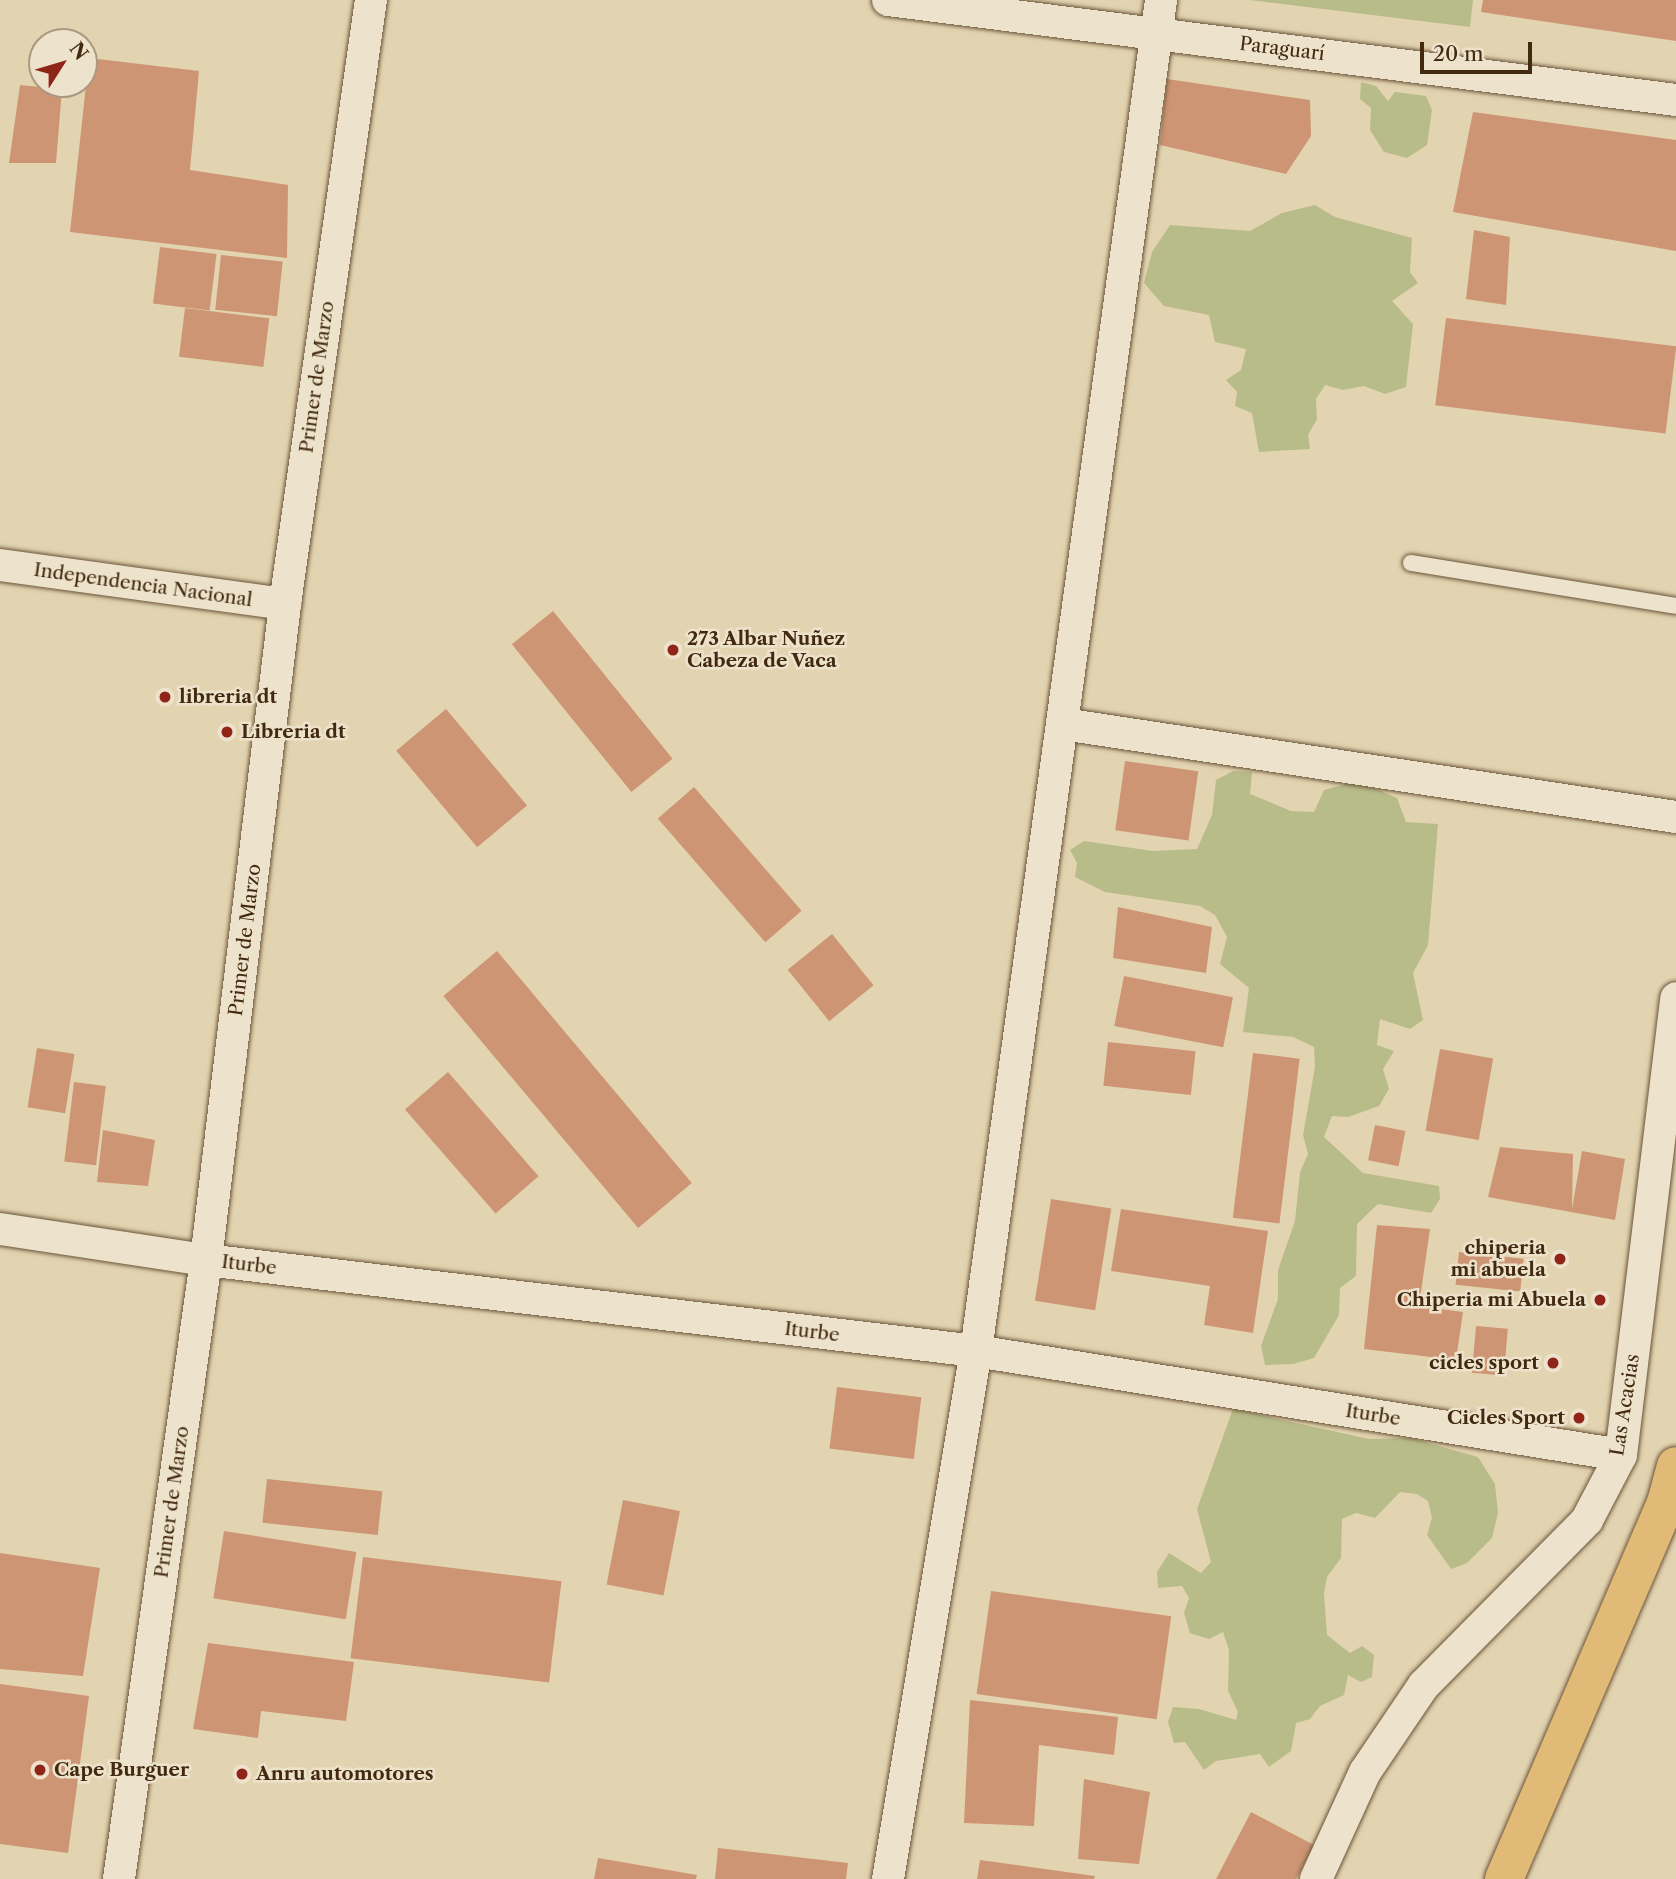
<!DOCTYPE html>
<meta charset="utf-8">
<style>
body{margin:0}
#map{position:relative;width:1676px;height:1879px;overflow:hidden;background:#e3d4b1;font-family:"Libre Caslon Text",serif}
div>[style]{position:absolute}
.green>*{inset:0;background:#b8bc89}
.building>*{inset:0;background:#cd9574;transform-origin:0 0}
.roads{filter:drop-shadow(0 0 2px #6b5438) drop-shadow(0 0 2px #6b5438)}
.lane>*{height:16px;margin:-8px;padding:0 8px;transform-origin:8px;border-radius:8px;background:#ede3cc}
.street>*{height:32px;margin:-16px;padding:0 16px;transform-origin:16px;border-radius:16px;background:#ede3cc}
.highway>*{height:38px;margin:-19px;padding:0 19px;transform-origin:19px;border-radius:19px;background:#e2ba78}
.dots>*{width:19px;height:19px;translate:-50% -50%;box-sizing:border-box;border:4px solid #ede3cc;border-radius:50%}
span{translate:-50% -50%;white-space:nowrap;text-align:center;line-height:1.15;-webkit-text-stroke:5px #ede3cc;paint-order:stroke}
.street-label{font-size:19px;color:#432910}
.poi-label{font-size:19px;color:#432910;font-weight:700}
.left{translate:0 -50%;text-align:left}
.right{translate:-100% -50%;text-align:right}
.north{position:absolute;left:28px;top:28px;width:70px;height:70px;box-sizing:border-box;background:#ede3cc;border:2px solid #a99981;border-radius:50%;rotate:53deg;font-size:19px;font-weight:700;line-height:28px;text-align:center;color:#432910}
.north::after{content:'';display:block;margin:auto;width:24px;height:32px;background:#8f2418;clip-path:polygon(50% 0,100% 100%,50% 72%,0 100%)}
.scale{position:absolute;left:1420px;top:42px;width:112px;height:32px;box-sizing:border-box;border:4px solid #432910;border-top:0;padding-left:9px;font-size:21px;line-height:24px;white-space:nowrap;color:#432910;-webkit-text-stroke:5px #ede3cc;paint-order:stroke}
</style>
<div id="map">
<div class="green">
<div style="clip-path:polygon(1249px 0,1473px 0,1470px 27px)"></div>
<div style="clip-path:polygon(1361px 82px,1376px 86px,1388px 101px,1395px 92px,1426px 96px,1432px 110px,1427px 145px,1407px 158px,1384px 152px,1370px 130px,1371px 108px,1360px 99px)"></div>
<div style="clip-path:polygon(1315px 205px,1335px 217px,1412px 238px,1410px 272px,1418px 283px,1392px 301px,1413px 324px,1406px 387px,1385px 394px,1364px 386px,1343px 390px,1325px 385px,1316px 399px,1317px 419px,1308px 435px,1310px 449px,1259px 452px,1252px 413px,1235px 406px,1237px 392px,1226px 380px,1241px 370px,1246px 349px,1215px 342px,1209px 315px,1164px 306px,1144px 283px,1152px 252px,1170px 225px,1250px 231px,1282px 213px)"></div>
<div style="clip-path:polygon(1233px 771px,1252px 772px,1250px 794px,1291px 811px,1314px 812px,1324px 790px,1357px 781px,1397px 798px,1406px 822px,1438px 824px,1428px 945px,1413px 973px,1423px 1020px,1410px 1029px,1380px 1019px,1377px 1045px,1394px 1051px,1383px 1069px,1389px 1089px,1379px 1106px,1348px 1117px,1332px 1116px,1324px 1137px,1363px 1173px,1439px 1186px,1440px 1199px,1431px 1213px,1378px 1204px,1357px 1224px,1356px 1276px,1340px 1288px,1339px 1315px,1314px 1358px,1293px 1364px,1265px 1365px,1261px 1346px,1278px 1299px,1278px 1270px,1295px 1221px,1300px 1172px,1308px 1154px,1303px 1135px,1315px 1067px,1314px 1047px,1293px 1037px,1243px 1032px,1249px 988px,1220px 964px,1227px 937px,1215px 915px,1200px 906px,1105px 892px,1075px 877px,1077px 863px,1070px 850px,1084px 841px,1153px 851px,1197px 849px,1212px 815px,1216px 780px)"></div>
<div style="clip-path:polygon(1233px 1409px,1369px 1439px,1410px 1438px,1478px 1457px,1495px 1484px,1498px 1513px,1492px 1538px,1467px 1563px,1451px 1569px,1427px 1535px,1432px 1518px,1428px 1501px,1417px 1494px,1400px 1492px,1375px 1518px,1356px 1513px,1342px 1519px,1341px 1558px,1327px 1577px,1324px 1593px,1327px 1635px,1350px 1653px,1362px 1646px,1374px 1655px,1372px 1677px,1361px 1682px,1348px 1675px,1344px 1695px,1320px 1706px,1310px 1719px,1296px 1723px,1291px 1751px,1269px 1767px,1260px 1754px,1216px 1761px,1204px 1770px,1185px 1742px,1174px 1743px,1168px 1722px,1173px 1707px,1199px 1709px,1236px 1720px,1238px 1712px,1228px 1691px,1229px 1650px,1223px 1632px,1209px 1639px,1190px 1633px,1184px 1613px,1189px 1598px,1182px 1586px,1158px 1588px,1157px 1572px,1169px 1553px,1201px 1573px,1211px 1562px,1197px 1509px)"></div>
</div>
<div class="building">
<div style="clip-path:polygon(1483px 0,1676px 0,1676px 41px,1481px 12px)"></div>
<div style="clip-path:polygon(89px 58px,199px 71px,190px 170px,288px 185px,287px 258px,70px 232px)"></div>
<div style="clip-path:polygon(1167px 79px,1310px 100px,1311px 136px,1286px 174px,1160px 145px)"></div>
<div style="clip-path:polygon(20px 85px,62px 89px,56px 163px,9px 163px)"></div>
<div style="clip-path:polygon(1473px 112px,1676px 140px,1676px 251px,1453px 212px)"></div>
<div style="clip-path:polygon(1474px 230px,1510px 237px,1506px 305px,1466px 299px)"></div>
<div style="left:160px;top:247px;width:57px;height:57px;rotate:7deg"></div>
<div style="left:221px;top:255px;width:62px;height:55px;rotate:6deg"></div>
<div style="left:185px;top:308px;width:85px;height:49px;rotate:7deg"></div>
<div style="left:1446px;top:318px;width:232px;height:88px;rotate:7deg"></div>
<div style="left:553px;top:611px;width:190px;height:53px;rotate:51deg"></div>
<div style="left:446px;top:709px;width:126px;height:65px;rotate:50deg"></div>
<div style="left:1125px;top:761px;width:74px;height:70px;rotate:8deg"></div>
<div style="left:694px;top:787px;width:164px;height:48px;rotate:49deg"></div>
<div style="clip-path:polygon(1118px 907px,1212px 927px,1206px 973px,1113px 958px)"></div>
<div style="left:832px;top:934px;width:66px;height:57px;rotate:51deg"></div>
<div style="left:497px;top:951px;width:303px;height:70px;rotate:50deg"></div>
<div style="left:1124px;top:976px;width:111px;height:51px;rotate:11deg"></div>
<div style="left:1108px;top:1042px;width:88px;height:44px;rotate:6deg"></div>
<div style="left:37px;top:1048px;width:38px;height:60px;rotate:9deg"></div>
<div style="left:1440px;top:1049px;width:54px;height:83px;rotate:10deg"></div>
<div style="left:1253px;top:1053px;width:47px;height:166px;rotate:7deg"></div>
<div style="left:448px;top:1072px;width:138px;height:57px;rotate:49deg"></div>
<div style="left:74px;top:1082px;width:32px;height:80px;rotate:7deg"></div>
<div style="left:1375px;top:1125px;width:31px;height:36px;rotate:11deg"></div>
<div style="clip-path:polygon(103px 1130px,155px 1140px,148px 1186px,97px 1182px)"></div>
<div style="clip-path:polygon(1500px 1147px,1573px 1154px,1572px 1209px,1582px 1151px,1625px 1159px,1615px 1220px,1488px 1197px)"></div>
<div style="left:1051px;top:1199px;width:61px;height:103px;rotate:9deg"></div>
<div style="clip-path:polygon(1121px 1209px,1268px 1231px,1253px 1333px,1204px 1325px,1210px 1286px,1111px 1271px)"></div>
<div style="clip-path:polygon(1377px 1225px,1430px 1229px,1419px 1306px,1463px 1312px,1456px 1360px,1364px 1349px)"></div>
<div style="left:1459px;top:1252px;width:65px;height:33px;rotate:6deg"></div>
<div style="left:1476px;top:1326px;width:32px;height:47px;rotate:5deg"></div>
<div style="left:837px;top:1387px;width:85px;height:62px;rotate:7deg"></div>
<div style="left:267px;top:1479px;width:116px;height:44px;rotate:6deg"></div>
<div style="left:623px;top:1500px;width:58px;height:86px;rotate:11deg"></div>
<div style="left:224px;top:1531px;width:134px;height:68px;rotate:9deg"></div>
<div style="clip-path:polygon(0 1553px,100px 1568px,83px 1676px,0 1669px)"></div>
<div style="left:363px;top:1557px;width:200px;height:102px;rotate:7deg"></div>
<div style="left:991px;top:1591px;width:182px;height:104px;rotate:8deg"></div>
<div style="clip-path:polygon(208px 1643px,354px 1662px,346px 1721px,261px 1711px,258px 1738px,193px 1729px)"></div>
<div style="clip-path:polygon(0 1684px,89px 1696px,68px 1853px,0 1844px)"></div>
<div style="clip-path:polygon(970px 1700px,1118px 1717px,1114px 1755px,1039px 1745px,1034px 1826px,964px 1823px)"></div>
<div style="clip-path:polygon(1084px 1779px,1150px 1792px,1139px 1864px,1078px 1859px)"></div>
<div style="clip-path:polygon(1251px 1812px,1314px 1845px,1296px 1879px,1216px 1879px)"></div>
<div style="clip-path:polygon(718px 1848px,848px 1863px,846px 1879px,715px 1879px)"></div>
<div style="clip-path:polygon(598px 1858px,697px 1875px,696px 1879px,594px 1879px)"></div>
<div style="clip-path:polygon(980px 1860px,1095px 1876px,1094px 1879px,977px 1879px)"></div>
</div>
<div class="roads">
<div class="lane">
<div style="left:1411px;top:563px;width:268px;rotate:9.2deg"></div>
</div>
<div class="street">
<div style="left:888px;top:0;width:794px;rotate:7.23deg"></div>
<div style="left:0;top:565px;width:288px;rotate:7.8deg"></div>
<div style="left:1063px;top:724px;width:620px;rotate:8.63deg"></div>
<div style="left:0;top:1229px;width:208px;rotate:8.6deg"></div>
<div style="left:206px;top:1260px;width:775px;rotate:6.74deg"></div>
<div style="left:976px;top:1351px;width:653px;rotate:9.16deg"></div>
<div style="left:119px;top:1879px;width:625px;rotate:-82deg"></div>
<div style="left:206px;top:1260px;width:661px;rotate:-83.13deg"></div>
<div style="left:285px;top:604px;width:610px;rotate:-81.9deg"></div>
<div style="left:888px;top:1879px;width:535px;rotate:-80.54deg"></div>
<div style="left:976px;top:1351px;width:1364px;rotate:-82.2deg"></div>
<div style="left:1316px;top:1879px;width:118px;rotate:-65.4deg"></div>
<div style="left:1365px;top:1772px;width:105px;rotate:-55.9deg"></div>
<div style="left:1424px;top:1685px;width:232px;rotate:-45.3deg"></div>
<div style="left:1587px;top:1520px;width:73px;rotate:-62.4deg"></div>
<div style="left:1621px;top:1455px;width:460px;rotate:-83.1deg"></div>
</div>
<div class="highway">
<div style="left:1504px;top:1879px;width:409px;rotate:-66.7deg"></div>
<div style="left:1666px;top:1503px;width:38px;rotate:-75deg"></div>
</div>
</div>
<div class="dots">
<div style="left:673px;top:650px;background:#8f2418"></div>
<div style="left:165px;top:697px;background:#8f2418"></div>
<div style="left:227px;top:732px;background:#8f2418"></div>
<div style="left:1560px;top:1259px;background:#8f2418"></div>
<div style="left:1600px;top:1300px;background:#8f2418"></div>
<div style="left:1553px;top:1363px;background:#8f2418"></div>
<div style="left:1579px;top:1418px;background:#8f2418"></div>
<div style="left:40px;top:1770px;background:#8f2418"></div>
<div style="left:242px;top:1774px;background:#8f2418"></div>
</div>
<div class="street-label">
<span style="left:1282px;top:49px;rotate:7deg">Paraguarí</span>
<span style="left:317px;top:377px;rotate:-82deg">Primer de Marzo</span>
<span style="left:143px;top:585px;rotate:8deg">Independencia Nacional</span>
<span style="left:245px;top:940px;rotate:-83deg">Primer de Marzo</span>
<span style="left:249px;top:1265px;rotate:7deg">Iturbe</span>
<span style="left:812px;top:1332px;rotate:7deg">Iturbe</span>
<span style="left:1625px;top:1405px;rotate:-81deg">Las Acacias</span>
<span style="left:1373px;top:1415px;rotate:9deg">Iturbe</span>
<span style="left:172px;top:1502px;rotate:-82deg">Primer de Marzo</span>
</div>
<div class="poi-label">
<span class="left" style="left:687px;top:650px">273 Albar Nuñez<br>Cabeza de Vaca</span>
<span class="left" style="left:179px;top:697px">libreria dt</span>
<span class="left" style="left:241px;top:732px">Libreria dt</span>
<span class="right" style="left:1546px;top:1259px">chiperia<br>mi abuela</span>
<span class="right" style="left:1586px;top:1300px">Chiperia mi Abuela</span>
<span class="right" style="left:1539px;top:1363px">cicles sport</span>
<span class="right" style="left:1565px;top:1418px">Cicles Sport</span>
<span class="left" style="left:54px;top:1770px">Cape Burguer</span>
<span class="left" style="left:256px;top:1774px">Anru automotores</span>
</div>
<div class="north">N</div>
<div class="scale">20 m</div>
</div>
